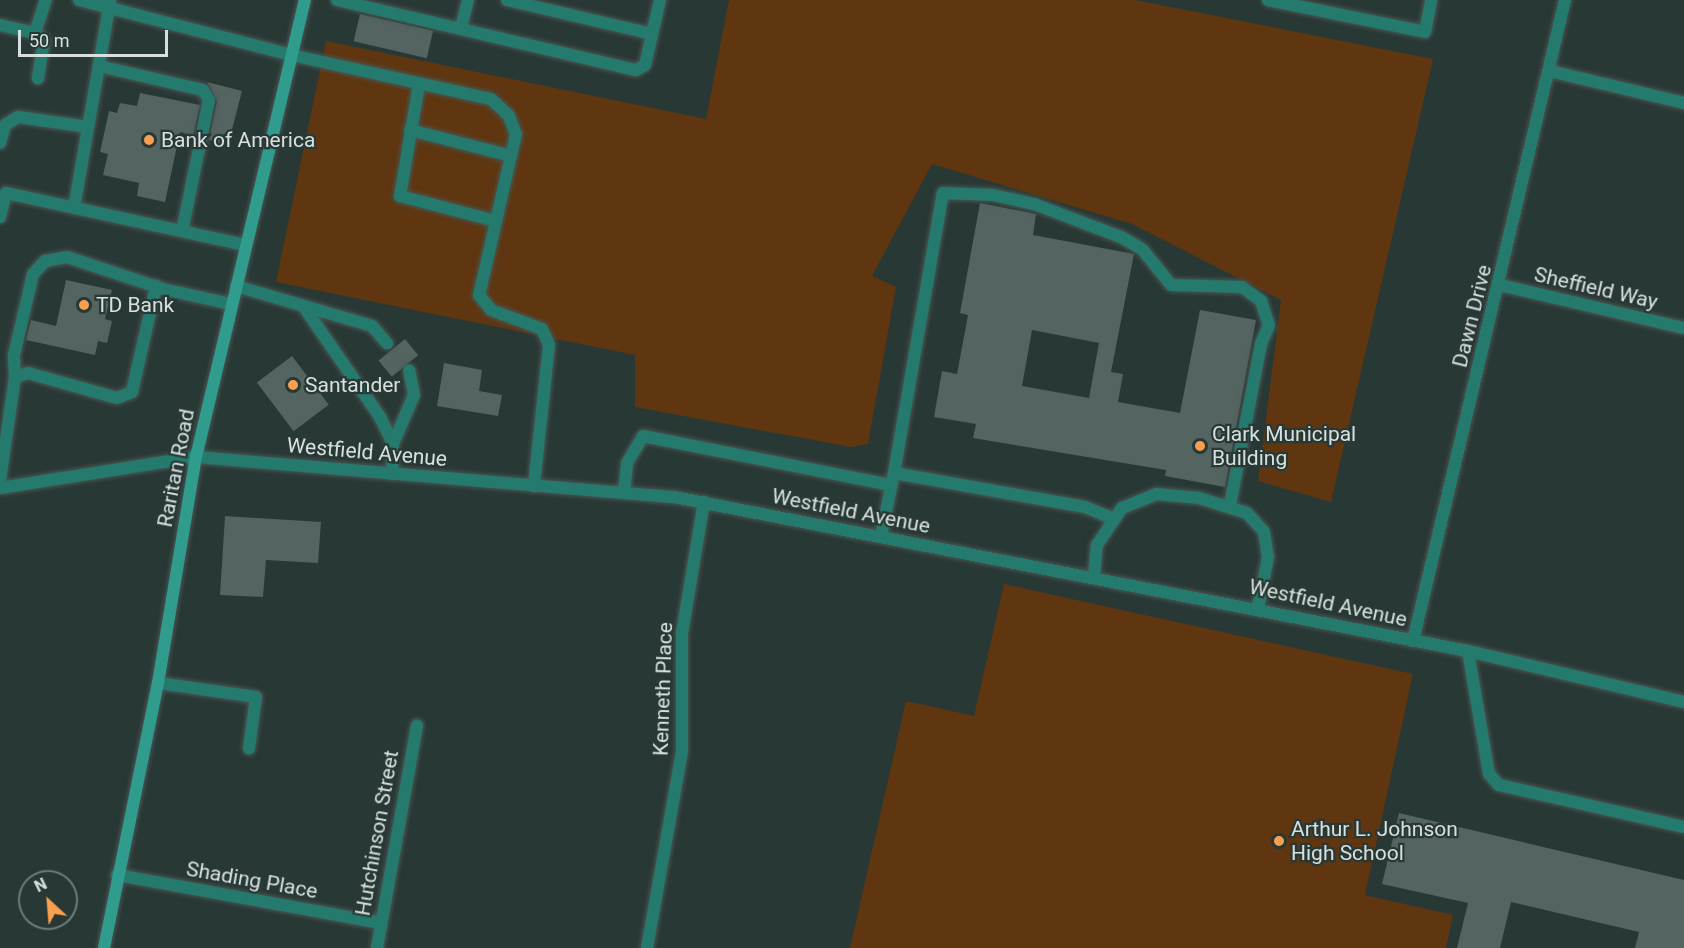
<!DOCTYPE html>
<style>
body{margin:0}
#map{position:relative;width:1684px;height:948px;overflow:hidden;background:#283835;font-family:Roboto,sans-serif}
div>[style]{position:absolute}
.green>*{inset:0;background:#5f360f}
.building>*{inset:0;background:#536461;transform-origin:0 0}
.roads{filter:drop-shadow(0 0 2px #485653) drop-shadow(0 0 2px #485653)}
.service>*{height:12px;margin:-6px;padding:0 6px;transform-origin:6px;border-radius:6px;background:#257a6e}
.minor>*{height:12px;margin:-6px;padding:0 6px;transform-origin:6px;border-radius:6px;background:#257a6e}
.tertiary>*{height:12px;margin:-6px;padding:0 6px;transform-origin:6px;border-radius:6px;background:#257a6e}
.secondary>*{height:12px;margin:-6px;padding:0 6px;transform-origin:6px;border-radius:6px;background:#309c8e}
.dots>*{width:16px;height:16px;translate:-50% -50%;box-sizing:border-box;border:3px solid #283835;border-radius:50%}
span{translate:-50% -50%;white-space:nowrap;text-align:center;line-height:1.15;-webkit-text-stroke:4.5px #283835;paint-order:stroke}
.poi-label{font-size:21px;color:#d7e0de}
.left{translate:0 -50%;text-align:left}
.street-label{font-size:21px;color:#d7e0de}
.north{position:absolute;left:18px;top:870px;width:60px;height:60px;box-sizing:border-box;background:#283835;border:2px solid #6e7b79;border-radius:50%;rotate:334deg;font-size:16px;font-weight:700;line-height:24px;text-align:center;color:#d7e0de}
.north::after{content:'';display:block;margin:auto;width:21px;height:27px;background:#fa9f4f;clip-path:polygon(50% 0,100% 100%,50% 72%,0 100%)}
.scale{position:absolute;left:18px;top:30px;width:150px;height:27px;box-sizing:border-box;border:3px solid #d7e0de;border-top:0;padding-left:8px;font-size:18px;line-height:21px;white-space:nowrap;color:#d7e0de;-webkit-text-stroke:4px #283835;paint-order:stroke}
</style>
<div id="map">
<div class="green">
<div style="clip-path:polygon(729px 0,1135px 0,1433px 59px,1331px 502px,1258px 481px,1281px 300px,1132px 224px,932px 164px,872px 276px,896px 287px,868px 444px,851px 447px,635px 407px,635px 355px,276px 282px,326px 41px,706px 119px)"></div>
<div style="clip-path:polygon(1004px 584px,1413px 674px,1365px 895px,1453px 915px,1446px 948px,850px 948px,906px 701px,974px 716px)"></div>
</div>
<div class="building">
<div style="left:360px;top:14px;width:75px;height:28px;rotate:13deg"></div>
<div style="clip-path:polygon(207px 82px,242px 91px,228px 145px,209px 140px,217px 101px)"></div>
<div style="clip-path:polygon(140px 93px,200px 105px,193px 136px,180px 132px,165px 202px,137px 196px,139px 183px,103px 175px,108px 154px,100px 152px,109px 111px,117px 113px,120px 103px,137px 106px)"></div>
<div style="clip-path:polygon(evenodd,980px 203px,1036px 214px,1033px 235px,1134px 254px,1111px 372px,1123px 374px,1118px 402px,1180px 413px,1200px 310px,1256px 320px,1225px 487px,1165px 476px,1166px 470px,973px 438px,976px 424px,934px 417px,942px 371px,957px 374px,968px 315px,960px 313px,980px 203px,1032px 330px,1099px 343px,1089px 398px,1022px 386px,1032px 330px)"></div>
<div style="clip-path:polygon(66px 280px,112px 290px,105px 319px,112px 321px,107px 343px,98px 341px,95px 355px,26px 340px,31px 320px,56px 326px)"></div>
<div style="left:405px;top:339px;width:21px;height:34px;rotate:51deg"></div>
<div style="left:292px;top:356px;width:61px;height:44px;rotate:53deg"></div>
<div style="clip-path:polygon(444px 363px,482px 370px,479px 391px,502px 395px,498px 416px,437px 406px)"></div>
<div style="clip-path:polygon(225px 516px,321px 522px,318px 563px,266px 560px,263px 597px,220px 595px)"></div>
<div style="clip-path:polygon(1399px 813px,1684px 880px,1684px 948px,1635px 948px,1639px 932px,1511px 902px,1500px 948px,1457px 948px,1468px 903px,1382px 884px)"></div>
</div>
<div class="roads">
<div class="service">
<div style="left:79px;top:0;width:219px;rotate:14.5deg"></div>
<div style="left:291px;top:55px;width:205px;rotate:12.4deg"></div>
<div style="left:491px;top:99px;width:25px;rotate:43deg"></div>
<div style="left:509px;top:116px;width:19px;rotate:69deg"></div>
<div style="left:516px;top:134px;width:165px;rotate:102.9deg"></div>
<div style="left:479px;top:295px;width:19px;rotate:51deg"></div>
<div style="left:491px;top:310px;width:54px;rotate:20.4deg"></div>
<div style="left:542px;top:329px;width:17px;rotate:66deg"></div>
<div style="left:549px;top:345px;width:142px;rotate:96.1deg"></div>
<div style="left:337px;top:0;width:307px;rotate:13.2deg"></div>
<div style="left:636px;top:70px;width:10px;rotate:-29deg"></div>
<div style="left:645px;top:65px;width:67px;rotate:-77deg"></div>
<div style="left:507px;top:0;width:149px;rotate:13.2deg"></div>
<div style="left:1268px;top:0;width:160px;rotate:11.5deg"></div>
<div style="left:1425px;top:32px;width:33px;rotate:-79deg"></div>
<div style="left:0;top:25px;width:36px;rotate:13deg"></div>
<div style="left:35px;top:33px;width:35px;rotate:-72deg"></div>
<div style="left:461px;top:28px;width:29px;rotate:-76deg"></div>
<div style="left:35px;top:33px;width:11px;rotate:38deg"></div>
<div style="left:44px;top:40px;width:39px;rotate:99deg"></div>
<div style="left:99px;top:66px;width:107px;rotate:13deg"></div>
<div style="left:203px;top:90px;width:12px;rotate:59deg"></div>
<div style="left:209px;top:100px;width:134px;rotate:101.6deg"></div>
<div style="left:419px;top:84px;width:114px;rotate:99.6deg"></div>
<div style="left:400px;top:196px;width:99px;rotate:14.6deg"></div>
<div style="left:410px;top:130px;width:104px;rotate:14.4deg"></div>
<div style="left:0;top:143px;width:19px;rotate:-74deg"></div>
<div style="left:5px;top:125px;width:15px;rotate:-32deg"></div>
<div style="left:18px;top:117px;width:71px;rotate:8.1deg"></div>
<div style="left:74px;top:208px;width:210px;rotate:-80.1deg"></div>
<div style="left:0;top:217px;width:25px;rotate:-76deg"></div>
<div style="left:6px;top:193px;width:245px;rotate:12.3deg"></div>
<div style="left:236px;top:286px;width:142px;rotate:16.4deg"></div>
<div style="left:372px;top:326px;width:23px;rotate:49deg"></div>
<div style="left:306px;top:310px;width:130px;rotate:55.3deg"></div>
<div style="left:380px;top:417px;width:30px;rotate:64deg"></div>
<div style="left:15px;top:377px;width:22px;rotate:-93deg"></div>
<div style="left:14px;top:355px;width:83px;rotate:-76.8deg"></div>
<div style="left:33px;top:274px;width:18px;rotate:-47deg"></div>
<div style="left:45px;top:261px;width:22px;rotate:-10deg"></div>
<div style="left:67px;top:257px;width:101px;rotate:18.4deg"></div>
<div style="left:163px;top:289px;width:70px;rotate:12.4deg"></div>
<div style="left:894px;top:473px;width:284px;rotate:-80.1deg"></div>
<div style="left:943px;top:193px;width:50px;rotate:2.3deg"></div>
<div style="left:993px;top:195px;width:42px;rotate:12.4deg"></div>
<div style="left:1034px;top:204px;width:93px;rotate:20.8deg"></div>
<div style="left:1121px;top:237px;width:24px;rotate:30deg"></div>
<div style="left:1142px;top:249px;width:46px;rotate:51.1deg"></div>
<div style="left:1171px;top:285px;width:71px;rotate:1.6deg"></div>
<div style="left:1242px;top:287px;width:24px;rotate:36deg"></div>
<div style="left:1261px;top:301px;width:25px;rotate:72deg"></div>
<div style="left:1269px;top:325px;width:21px;rotate:113deg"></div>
<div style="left:1261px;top:344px;width:164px;rotate:100.9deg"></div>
<div style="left:392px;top:474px;width:30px;rotate:-88deg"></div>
<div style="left:393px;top:444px;width:53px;rotate:-66.8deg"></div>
<div style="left:414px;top:395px;width:25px;rotate:-101deg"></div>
<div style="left:0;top:480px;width:104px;rotate:-81.7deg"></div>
<div style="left:15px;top:377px;width:14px;rotate:-17deg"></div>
<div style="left:28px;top:373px;width:92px;rotate:15.7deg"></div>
<div style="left:117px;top:398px;width:16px;rotate:-22deg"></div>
<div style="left:132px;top:392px;width:109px;rotate:-77.2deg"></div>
<div style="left:624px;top:493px;width:30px;rotate:-84deg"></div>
<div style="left:627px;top:463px;width:31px;rotate:-59deg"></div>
<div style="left:643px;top:436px;width:253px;rotate:11.2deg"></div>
<div style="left:881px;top:536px;width:64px;rotate:-78.3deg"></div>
<div style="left:894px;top:473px;width:194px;rotate:10.1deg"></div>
<div style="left:1085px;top:507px;width:29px;rotate:22deg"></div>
<div style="left:1094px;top:577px;width:32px;rotate:-85deg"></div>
<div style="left:1097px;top:545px;width:45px;rotate:-56deg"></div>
<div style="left:1122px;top:508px;width:37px;rotate:-22deg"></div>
<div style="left:1156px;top:494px;width:43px;rotate:5.3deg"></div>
<div style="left:1199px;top:498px;width:50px;rotate:17.4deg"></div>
<div style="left:1247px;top:513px;width:25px;rotate:48deg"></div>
<div style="left:1264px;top:532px;width:25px;rotate:81deg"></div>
<div style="left:1268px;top:557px;width:52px;rotate:101.1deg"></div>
<div style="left:1468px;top:651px;width:125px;rotate:80.3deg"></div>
<div style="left:1489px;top:774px;width:15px;rotate:48deg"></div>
<div style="left:1499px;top:785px;width:190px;rotate:12.8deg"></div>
<div style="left:158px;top:683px;width:99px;rotate:8.1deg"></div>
<div style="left:256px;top:697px;width:52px;rotate:97.7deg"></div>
</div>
<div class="minor">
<div style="left:1550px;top:71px;width:138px;rotate:13.4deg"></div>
<div style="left:1500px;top:285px;width:189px;rotate:13.2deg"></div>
<div style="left:1413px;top:641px;width:659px;rotate:-76.66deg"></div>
<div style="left:117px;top:875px;width:268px;rotate:10.3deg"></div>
<div style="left:377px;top:948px;width:226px;rotate:-79.8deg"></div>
<div style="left:647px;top:948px;width:199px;rotate:-79.9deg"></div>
<div style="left:682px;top:752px;width:119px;rotate:-90deg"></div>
<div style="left:682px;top:633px;width:133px;rotate:-80.5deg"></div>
</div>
<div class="tertiary">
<div style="left:0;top:488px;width:198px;rotate:-9deg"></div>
<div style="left:196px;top:457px;width:480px;rotate:4.8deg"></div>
<div style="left:674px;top:497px;width:809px;rotate:10.98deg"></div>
<div style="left:1468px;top:651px;width:222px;rotate:13.3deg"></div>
</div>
<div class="secondary">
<div style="left:104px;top:948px;width:270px;rotate:-78.5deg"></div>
<div style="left:158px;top:683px;width:229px;rotate:-80.5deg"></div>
<div style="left:196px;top:457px;width:470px;rotate:-76.6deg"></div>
</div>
</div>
<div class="dots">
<div style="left:149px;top:140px;background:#fa9f4f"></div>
<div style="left:84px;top:305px;background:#fa9f4f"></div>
<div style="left:293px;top:385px;background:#fa9f4f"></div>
<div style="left:1200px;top:446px;background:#fa9f4f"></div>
<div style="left:1279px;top:841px;background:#fa9f4f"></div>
</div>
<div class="poi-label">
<span class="left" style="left:161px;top:140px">Bank of America</span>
<span class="left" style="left:96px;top:305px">TD Bank</span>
<span class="left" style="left:305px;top:385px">Santander</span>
<span class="left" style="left:1212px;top:446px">Clark Municipal<br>Building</span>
<span class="left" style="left:1291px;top:841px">Arthur L. Johnson<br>High School</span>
</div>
<div class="street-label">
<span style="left:1596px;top:288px;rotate:13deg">Sheffield Way</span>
<span style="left:1472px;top:316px;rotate:-76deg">Dawn Drive</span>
<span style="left:367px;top:452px;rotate:5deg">Westfield Avenue</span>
<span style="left:176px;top:468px;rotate:-79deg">Raritan Road</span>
<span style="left:851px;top:511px;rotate:11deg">Westfield Avenue</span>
<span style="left:1328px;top:603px;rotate:12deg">Westfield Avenue</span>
<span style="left:663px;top:689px;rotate:-88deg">Kenneth Place</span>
<span style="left:377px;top:833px;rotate:-80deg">Hutchinson Street</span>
<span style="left:252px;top:880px;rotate:10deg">Shading Place</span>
</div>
<div class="north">N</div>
<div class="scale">50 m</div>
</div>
